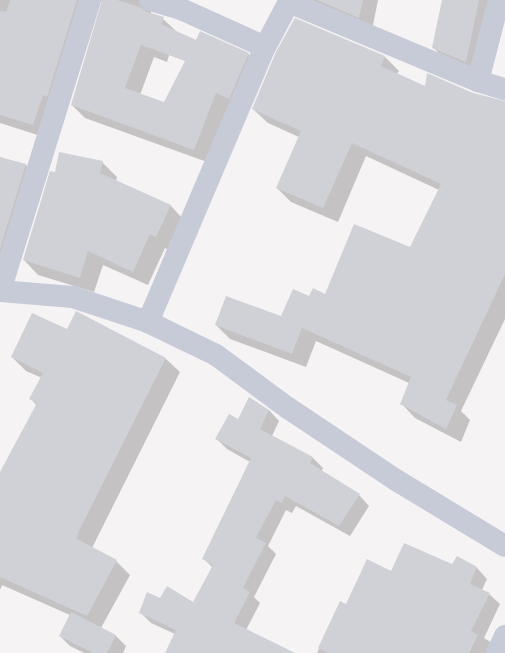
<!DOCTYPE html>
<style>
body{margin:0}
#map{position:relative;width:505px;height:653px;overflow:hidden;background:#f5f3f3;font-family:Commissioner,sans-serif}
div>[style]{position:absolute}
.shadow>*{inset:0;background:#0003}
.building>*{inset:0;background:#cfd1d7}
.street>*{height:22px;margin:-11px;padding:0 11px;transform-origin:11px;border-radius:11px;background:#c7cbd7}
span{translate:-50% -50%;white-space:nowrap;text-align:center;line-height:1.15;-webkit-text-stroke:3.5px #fff;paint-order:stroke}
</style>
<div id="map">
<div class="shadow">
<div style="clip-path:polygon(0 0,184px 0,151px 10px,151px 13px,162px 18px,176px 31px,167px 62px,154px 57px,140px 95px,164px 104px,248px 54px,261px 67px,207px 162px,85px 118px,72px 105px,103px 1px,100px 1px,47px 138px,0 123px)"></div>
<div style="clip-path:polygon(308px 0,378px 0,372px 30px)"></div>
<div style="clip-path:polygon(443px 0,493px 0,476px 72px,444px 59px,434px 48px)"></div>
<div style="clip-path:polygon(385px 57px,399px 71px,397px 74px,426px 87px,474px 94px,505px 102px,505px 319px,461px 411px,470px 420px,461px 442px,415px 418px,401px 403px,409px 383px,316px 341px,306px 367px,230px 339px,216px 325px,281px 317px,310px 297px,325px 295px,410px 248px,439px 190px,366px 156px,338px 222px,291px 202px,277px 188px,299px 137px,268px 123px,253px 109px)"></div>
<div style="clip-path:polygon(0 158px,26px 165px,39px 178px,0 272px)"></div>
<div style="clip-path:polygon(102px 162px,117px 177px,116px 181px,171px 206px,185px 221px,171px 251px,165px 248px,148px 285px,103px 265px,94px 292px,38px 275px,24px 260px,56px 173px)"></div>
<div style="clip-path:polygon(78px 313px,166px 359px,180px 372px,92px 548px,116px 561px,130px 575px,101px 628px,116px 636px,126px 646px,123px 653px,84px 653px,70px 646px,60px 636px,70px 615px,2px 585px,0 590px,0 475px,37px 406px,31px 399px,42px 378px,26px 371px,12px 357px,67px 330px)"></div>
<div style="clip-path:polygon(269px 410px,279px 421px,272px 436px,313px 458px,323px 468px,321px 472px,359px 495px,369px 506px,350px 536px,296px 506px,292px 513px,286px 510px,268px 546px,276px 554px,254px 597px,260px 603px,246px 630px,292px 653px,167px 653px,175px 634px,151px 623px,140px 612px,160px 599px,194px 603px,213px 568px,204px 559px,250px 462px,227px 449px,216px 438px,238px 420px)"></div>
<div style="clip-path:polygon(453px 566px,477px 568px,487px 579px,482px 590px,489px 594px,500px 604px,484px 638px,489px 641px,499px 651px,499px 653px,317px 653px,340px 603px,347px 606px,392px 572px)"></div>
</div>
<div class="building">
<div style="clip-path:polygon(10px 0,77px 0,47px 97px,43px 95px,33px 125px,0 115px,0 11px,6px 12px)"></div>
<div style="clip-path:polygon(evenodd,102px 0,117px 0,140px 7px,147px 12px,164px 17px,161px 24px,196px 40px,200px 31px,249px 53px,229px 99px,216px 93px,194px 150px,71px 105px,102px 0,141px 45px,185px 61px,164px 102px,125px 88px,141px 45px)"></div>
<div style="clip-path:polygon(317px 0,363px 0,359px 18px)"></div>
<div style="clip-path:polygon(442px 0,479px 0,466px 62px,432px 48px)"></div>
<div style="clip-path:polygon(295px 18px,385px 56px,381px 66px,425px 86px,427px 73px,473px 93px,505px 101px,505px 274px,446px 400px,457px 405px,446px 429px,400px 404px,411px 377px,302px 328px,292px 354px,215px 325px,226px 296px,281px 316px,293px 289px,309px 296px,313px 288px,325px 294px,354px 224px,410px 247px,441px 184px,352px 143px,323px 208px,276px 188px,301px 131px,252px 109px,276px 52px)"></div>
<div style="clip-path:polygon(59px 152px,103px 161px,100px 173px,171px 205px,156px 237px,150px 234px,133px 272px,88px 251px,80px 278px,23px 260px,50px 171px,55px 172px)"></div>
<div style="clip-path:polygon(0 157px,26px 164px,0 249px)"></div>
<div style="clip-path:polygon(76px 311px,166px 358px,78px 533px,77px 539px,117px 560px,87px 616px,0 577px,0 472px,37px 403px,29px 399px,43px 373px,11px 357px,32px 313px,67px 329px)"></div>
<div style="clip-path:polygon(249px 397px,269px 410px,260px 429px,313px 457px,310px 463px,360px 494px,339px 526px,285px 496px,282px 503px,276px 500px,256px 538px,266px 543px,243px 588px,250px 592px,234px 623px,295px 653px,165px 653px,176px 630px,139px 613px,147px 592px,160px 598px,167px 586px,193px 602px,213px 565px,202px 559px,251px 458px,215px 439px,229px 414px,238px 419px)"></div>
<div style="clip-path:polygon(404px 543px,452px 564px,457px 556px,477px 567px,470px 584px,490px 593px,471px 631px,478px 635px,469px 653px,329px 653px,318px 648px,340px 601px,346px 604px,367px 559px,391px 571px)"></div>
<div style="clip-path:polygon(71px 612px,116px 635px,107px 653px,93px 653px,59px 636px)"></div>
</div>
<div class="street">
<div style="left:150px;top:0;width:32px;rotate:16deg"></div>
<div style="left:181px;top:9px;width:92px;rotate:24.3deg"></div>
<div style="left:289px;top:2px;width:205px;rotate:22.7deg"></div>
<div style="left:478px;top:81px;width:28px;rotate:17deg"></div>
<div style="left:478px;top:81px;width:84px;rotate:-75.5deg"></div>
<div style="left:0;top:291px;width:73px;rotate:4.7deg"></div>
<div style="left:73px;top:297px;width:79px;rotate:18.4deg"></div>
<div style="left:148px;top:322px;width:76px;rotate:25.9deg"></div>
<div style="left:216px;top:355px;width:89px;rotate:36.4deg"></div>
<div style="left:288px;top:408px;width:130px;rotate:33.7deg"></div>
<div style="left:396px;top:480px;width:127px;rotate:31.2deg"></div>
<div style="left:0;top:291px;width:305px;rotate:-72.8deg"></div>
<div style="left:148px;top:322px;width:299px;rotate:-67deg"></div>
<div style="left:265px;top:47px;width:53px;rotate:-62deg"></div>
<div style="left:497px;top:653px;width:19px;rotate:-65deg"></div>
</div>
</div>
